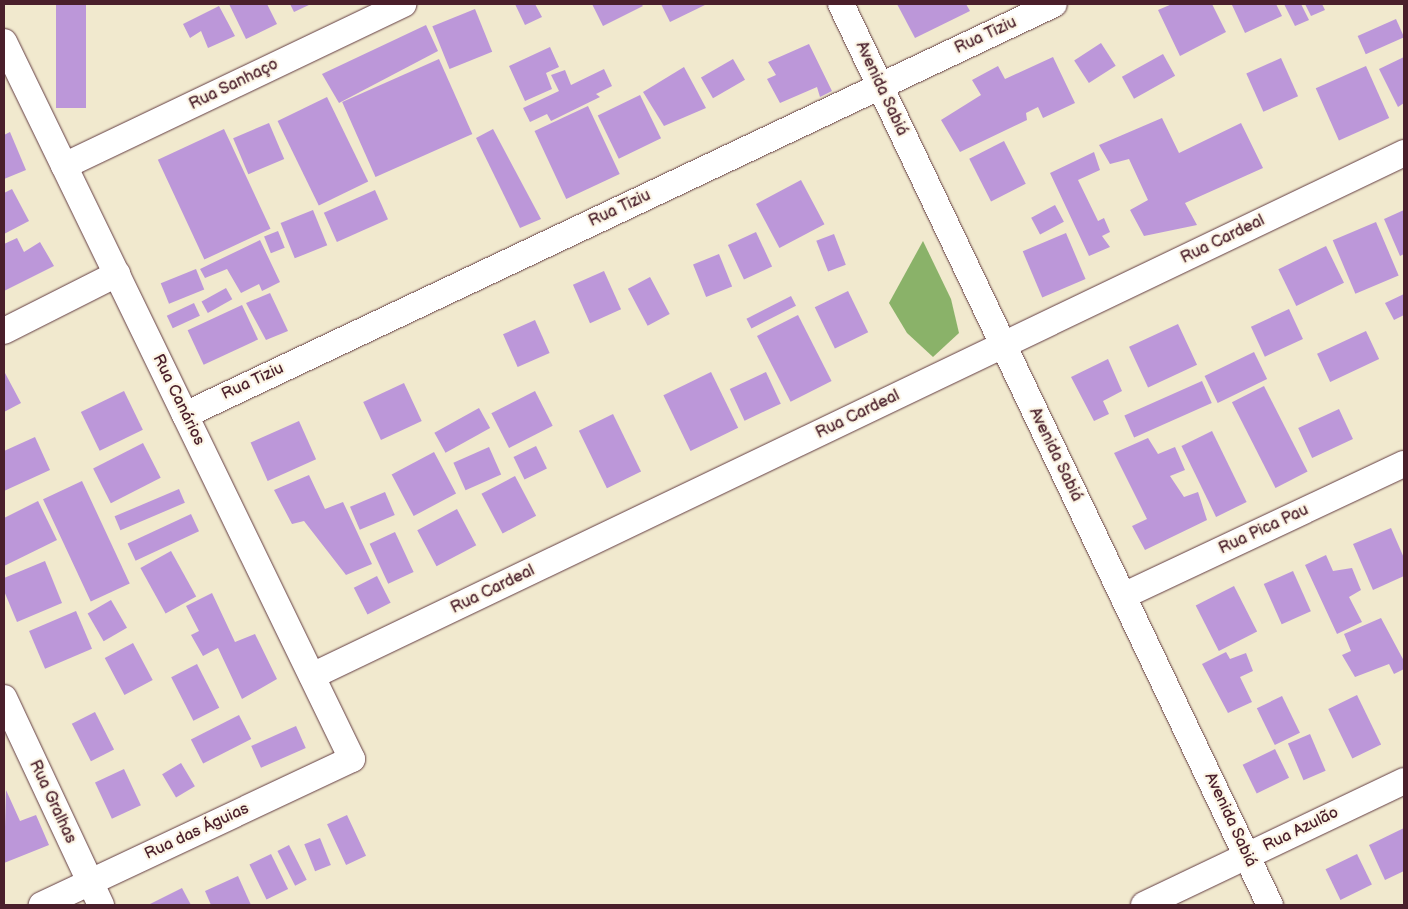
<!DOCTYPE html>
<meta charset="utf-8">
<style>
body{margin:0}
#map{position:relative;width:1408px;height:909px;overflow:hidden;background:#f1e9ce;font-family:"Balsamiq Sans",sans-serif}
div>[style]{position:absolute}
.forest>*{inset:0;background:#8ab269}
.building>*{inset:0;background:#bc97d9;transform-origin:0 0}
.roads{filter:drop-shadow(0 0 1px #633d43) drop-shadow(0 0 1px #633d43)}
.street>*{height:26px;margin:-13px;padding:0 13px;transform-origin:13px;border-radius:13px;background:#fff}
span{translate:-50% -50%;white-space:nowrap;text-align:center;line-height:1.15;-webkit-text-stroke:4.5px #fcf5e5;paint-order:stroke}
.street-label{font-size:16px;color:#4a1f2b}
.frame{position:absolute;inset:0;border:5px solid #4a1f2b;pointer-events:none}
</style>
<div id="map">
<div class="forest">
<div style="clip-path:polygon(923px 241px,951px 299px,959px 333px,933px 357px,907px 333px,889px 303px)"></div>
</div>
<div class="building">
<div style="left:56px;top:4px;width:30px;height:104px"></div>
<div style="clip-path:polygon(229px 4px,267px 4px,277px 24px,246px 39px)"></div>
<div style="clip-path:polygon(290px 4px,311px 4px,294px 12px)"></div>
<div style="clip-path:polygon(515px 4px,535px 4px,542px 17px,525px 25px)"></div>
<div style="clip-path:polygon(592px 4px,641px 4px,643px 6px,603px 26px)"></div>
<div style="clip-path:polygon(661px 4px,707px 4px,670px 22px)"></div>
<div style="clip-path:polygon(897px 4px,966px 4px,970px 11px,915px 38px)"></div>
<div style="clip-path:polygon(1172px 4px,1212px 4px,1226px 32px,1180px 56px,1158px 10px)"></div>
<div style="clip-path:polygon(1276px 4px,1282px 16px,1245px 33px,1232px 5px)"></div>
<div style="clip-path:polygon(1284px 4px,1301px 4px,1309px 20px,1295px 26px)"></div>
<div style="clip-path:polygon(1305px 4px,1322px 4px,1325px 10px,1311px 16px)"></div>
<div style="clip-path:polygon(219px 6px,235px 36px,208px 48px,201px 31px,190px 38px,183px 24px)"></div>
<div style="left:475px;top:9px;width:46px;height:46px;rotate:68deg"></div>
<div style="left:1396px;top:19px;width:20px;height:42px;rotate:66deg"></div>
<div style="clip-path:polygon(426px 25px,438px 51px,339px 103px,322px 74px)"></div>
<div style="left:1101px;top:43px;width:27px;height:32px;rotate:57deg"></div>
<div style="clip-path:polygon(809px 44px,832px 91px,820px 97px,817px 87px,780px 103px,767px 79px,776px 75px,768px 62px)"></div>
<div style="clip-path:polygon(550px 47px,559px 67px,546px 73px,552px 89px,525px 101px,509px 66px)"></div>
<div style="left:1163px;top:54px;width:25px;height:47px;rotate:61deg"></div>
<div style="clip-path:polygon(1053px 57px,1075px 103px,1043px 118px,1038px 107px,1026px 113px,1027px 120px,960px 152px,941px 120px,981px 95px,972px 80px,998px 66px,1005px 79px)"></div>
<div style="clip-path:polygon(1404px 57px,1404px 103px,1398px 107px,1379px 69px)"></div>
<div style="left:1281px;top:58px;width:42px;height:38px;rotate:66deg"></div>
<div style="left:439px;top:59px;width:82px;height:106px;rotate:66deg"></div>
<div style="left:733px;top:59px;width:24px;height:37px;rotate:60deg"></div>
<div style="left:1366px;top:66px;width:57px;height:55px;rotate:66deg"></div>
<div style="clip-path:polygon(684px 67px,706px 108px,664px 126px,643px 92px)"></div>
<div style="clip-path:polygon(604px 69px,612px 86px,596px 94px,600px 97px,551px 121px,547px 114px,530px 122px,523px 108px,559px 91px,551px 75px,565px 70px,571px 85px)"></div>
<div style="left:640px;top:95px;width:48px;height:47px;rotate:64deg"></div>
<div style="left:327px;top:97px;width:94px;height:55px;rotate:64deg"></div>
<div style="left:588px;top:106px;width:75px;height:59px;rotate:65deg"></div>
<div style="clip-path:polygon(1162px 118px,1179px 153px,1241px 123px,1263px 168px,1185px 203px,1197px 225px,1144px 236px,1130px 210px,1148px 200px,1129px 159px,1110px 164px,1099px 145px)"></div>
<div style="left:269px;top:123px;width:39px;height:39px;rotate:67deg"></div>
<div style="left:224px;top:129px;width:110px;height:73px;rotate:65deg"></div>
<div style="clip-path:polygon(493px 129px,541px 219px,520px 228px,476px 138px)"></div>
<div style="clip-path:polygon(10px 132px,26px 170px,4px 179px,4px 135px)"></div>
<div style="left:1004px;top:141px;width:48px;height:39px;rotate:63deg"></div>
<div style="clip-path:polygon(1094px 152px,1100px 170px,1078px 180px,1098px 221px,1104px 218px,1110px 232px,1102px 236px,1110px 247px,1089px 256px,1050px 173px)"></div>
<div style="left:801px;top:180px;width:50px;height:51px;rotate:62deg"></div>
<div style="clip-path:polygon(12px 189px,29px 221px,4px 234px,4px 193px)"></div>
<div style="left:375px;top:190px;width:32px;height:56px;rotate:66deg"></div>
<div style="left:1055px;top:205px;width:19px;height:27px;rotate:62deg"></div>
<div style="left:313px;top:210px;width:38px;height:35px;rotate:68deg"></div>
<div style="clip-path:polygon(1404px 210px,1404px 254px,1400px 256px,1384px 219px)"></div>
<div style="left:1376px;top:222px;width:58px;height:47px;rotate:67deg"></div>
<div style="left:278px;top:231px;width:18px;height:15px;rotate:68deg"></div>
<div style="left:756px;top:232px;width:38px;height:31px;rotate:65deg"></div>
<div style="left:1066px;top:233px;width:50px;height:47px;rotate:67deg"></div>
<div style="left:834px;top:234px;width:33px;height:19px;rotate:69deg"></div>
<div style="clip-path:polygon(17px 238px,24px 252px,40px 242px,54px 266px,4px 291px,4px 244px)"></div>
<div style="clip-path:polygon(260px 240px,280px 282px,262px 291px,259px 284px,241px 293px,227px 269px,205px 278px,200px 269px)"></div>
<div style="left:1326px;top:246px;width:41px;height:53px;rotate:64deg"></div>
<div style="left:719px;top:254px;width:35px;height:28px;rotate:68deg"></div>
<div style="left:196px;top:269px;width:22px;height:38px;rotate:68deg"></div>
<div style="left:604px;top:271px;width:42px;height:34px;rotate:66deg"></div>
<div style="left:650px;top:277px;width:42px;height:25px;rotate:62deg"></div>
<div style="left:226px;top:288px;width:13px;height:28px;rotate:61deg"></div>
<div style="left:848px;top:291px;width:46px;height:37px;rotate:64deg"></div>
<div style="clip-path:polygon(270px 293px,288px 331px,266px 340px,246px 303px)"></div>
<div style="clip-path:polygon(1404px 294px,1404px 315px,1394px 320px,1385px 303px)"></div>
<div style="left:791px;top:296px;width:11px;height:50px;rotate:63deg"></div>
<div style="left:194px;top:303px;width:14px;height:30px;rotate:65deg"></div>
<div style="left:242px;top:305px;width:38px;height:60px;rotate:65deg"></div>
<div style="left:1289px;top:309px;width:33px;height:42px;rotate:65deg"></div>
<div style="left:798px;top:315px;width:74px;height:46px;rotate:63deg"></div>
<div style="left:535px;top:320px;width:36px;height:35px;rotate:66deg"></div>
<div style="left:1178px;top:324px;width:45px;height:54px;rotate:65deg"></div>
<div style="left:1366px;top:331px;width:31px;height:54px;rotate:65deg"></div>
<div style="left:1254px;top:352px;width:30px;height:55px;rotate:64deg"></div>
<div style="clip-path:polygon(1108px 359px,1122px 391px,1103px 401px,1109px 414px,1094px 421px,1071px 377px)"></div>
<div style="left:711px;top:372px;width:62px;height:53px;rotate:64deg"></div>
<div style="left:766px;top:372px;width:35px;height:40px;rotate:65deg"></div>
<div style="clip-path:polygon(5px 373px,21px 403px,4px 412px,4px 374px)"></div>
<div style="left:1202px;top:381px;width:24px;height:85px;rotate:66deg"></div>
<div style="left:404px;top:383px;width:42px;height:45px;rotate:65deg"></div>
<div style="left:1264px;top:386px;width:96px;height:36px;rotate:63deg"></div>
<div style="left:124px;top:391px;width:43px;height:48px;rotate:64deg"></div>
<div style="left:535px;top:391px;width:39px;height:49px;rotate:63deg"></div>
<div style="left:479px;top:408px;width:23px;height:51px;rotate:61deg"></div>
<div style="left:1339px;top:409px;width:33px;height:45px;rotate:65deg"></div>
<div style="left:613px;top:414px;width:64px;height:38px;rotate:64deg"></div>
<div style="left:299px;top:421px;width:42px;height:53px;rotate:66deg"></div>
<div style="left:1212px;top:431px;width:79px;height:34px;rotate:64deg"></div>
<div style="clip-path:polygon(35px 437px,50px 470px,4px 491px,4px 451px)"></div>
<div style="clip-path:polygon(1148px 438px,1158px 454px,1175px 447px,1185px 470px,1170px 476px,1184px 497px,1198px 492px,1207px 520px,1145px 550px,1132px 526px,1147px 519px,1114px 453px)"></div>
<div style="left:143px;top:443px;width:39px;height:56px;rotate:63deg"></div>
<div style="left:536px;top:446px;width:25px;height:25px;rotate:64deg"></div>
<div style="left:489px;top:447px;width:30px;height:39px;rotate:66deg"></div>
<div style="left:434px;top:452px;width:47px;height:48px;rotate:62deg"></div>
<div style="clip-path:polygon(309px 475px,325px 509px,343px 502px,372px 564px,346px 575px,304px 521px,292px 524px,274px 490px)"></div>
<div style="left:515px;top:476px;width:45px;height:38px;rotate:62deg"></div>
<div style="left:82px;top:481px;width:113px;height:43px;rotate:65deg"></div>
<div style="left:179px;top:489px;width:15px;height:70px;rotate:67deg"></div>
<div style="left:385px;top:492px;width:25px;height:38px;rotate:67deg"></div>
<div style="clip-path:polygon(38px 501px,57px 540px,4px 566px,4px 518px)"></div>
<div style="left:457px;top:509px;width:41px;height:45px;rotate:62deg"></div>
<div style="left:191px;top:514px;width:19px;height:70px;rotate:65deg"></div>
<div style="clip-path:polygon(1391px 528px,1404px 558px,1404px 576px,1373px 590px,1353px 544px)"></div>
<div style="left:395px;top:532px;width:44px;height:28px;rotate:65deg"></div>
<div style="left:171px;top:551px;width:52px;height:35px;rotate:61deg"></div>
<div style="clip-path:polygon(1326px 555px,1333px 571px,1352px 568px,1361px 590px,1349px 597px,1362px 622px,1337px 634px,1305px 565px)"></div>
<div style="clip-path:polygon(45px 561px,62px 603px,17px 622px,4px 591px,4px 578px)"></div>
<div style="left:1293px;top:571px;width:44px;height:32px;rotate:66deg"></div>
<div style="left:377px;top:576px;width:30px;height:26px;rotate:63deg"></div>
<div style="left:1234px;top:586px;width:51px;height:43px;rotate:63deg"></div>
<div style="clip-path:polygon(212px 593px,235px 642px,255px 634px,277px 679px,242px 699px,218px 648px,203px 656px,191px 635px,199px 631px,186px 606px)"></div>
<div style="left:111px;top:600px;width:32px;height:27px;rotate:60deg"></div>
<div style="left:76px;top:611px;width:41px;height:51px;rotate:67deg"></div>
<div style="clip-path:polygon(1381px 618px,1404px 661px,1404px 669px,1394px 674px,1389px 664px,1355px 677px,1342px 655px,1351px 651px,1344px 634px)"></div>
<div style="left:133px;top:643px;width:42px;height:32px;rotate:62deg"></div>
<div style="clip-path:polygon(1226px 652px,1230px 659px,1246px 653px,1253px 671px,1240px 677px,1252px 702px,1228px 713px,1202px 664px)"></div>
<div style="left:197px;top:664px;width:49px;height:29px;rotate:63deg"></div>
<div style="left:1357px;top:695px;width:55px;height:32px;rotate:64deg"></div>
<div style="left:1282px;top:696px;width:41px;height:28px;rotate:64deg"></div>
<div style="left:95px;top:712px;width:42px;height:26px;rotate:63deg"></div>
<div style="left:239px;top:715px;width:27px;height:54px;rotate:63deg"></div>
<div style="left:296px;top:726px;width:24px;height:49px;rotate:66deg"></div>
<div style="left:1310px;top:734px;width:40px;height:24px;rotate:67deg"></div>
<div style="left:1275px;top:749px;width:32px;height:36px;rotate:64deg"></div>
<div style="left:181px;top:763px;width:27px;height:22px;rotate:59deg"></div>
<div style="left:124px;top:769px;width:40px;height:32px;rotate:65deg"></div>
<div style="clip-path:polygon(6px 790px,20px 821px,36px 815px,49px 845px,4px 863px)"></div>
<div style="left:347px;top:815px;width:45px;height:22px;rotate:65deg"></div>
<div style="clip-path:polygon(1404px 828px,1404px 871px,1385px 880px,1369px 845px)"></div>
<div style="left:320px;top:838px;width:29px;height:17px;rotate:68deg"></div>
<div style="left:289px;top:845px;width:39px;height:13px;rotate:63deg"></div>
<div style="left:271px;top:854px;width:39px;height:24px;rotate:64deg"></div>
<div style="left:1357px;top:854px;width:34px;height:35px;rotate:64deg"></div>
<div style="clip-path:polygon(238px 876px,251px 905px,211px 905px,205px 891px)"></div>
<div style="clip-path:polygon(182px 888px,191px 905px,148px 905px)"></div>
</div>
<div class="roads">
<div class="street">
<div style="left:841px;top:4px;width:998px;rotate:64.54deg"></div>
<div style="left:4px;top:42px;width:797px;rotate:64.11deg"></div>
<div style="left:352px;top:759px;width:343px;rotate:154.8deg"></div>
<div style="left:64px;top:166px;width:376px;rotate:-25.5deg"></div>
<div style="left:4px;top:331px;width:127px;rotate:-26.8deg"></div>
<div style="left:185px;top:415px;width:961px;rotate:-25.31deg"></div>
<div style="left:1123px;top:596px;width:310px;rotate:-25.2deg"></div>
<div style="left:312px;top:676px;width:1211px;rotate:-25.59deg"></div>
<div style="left:4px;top:698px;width:229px;rotate:64.9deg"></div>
<div style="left:1144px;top:905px;width:288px;rotate:-25.5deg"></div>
</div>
</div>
<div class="street-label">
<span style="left:986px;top:36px;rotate:-25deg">Rua Tiziu</span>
<span style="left:234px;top:85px;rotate:-26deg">Rua Sanhaço</span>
<span style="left:881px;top:89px;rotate:65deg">Avenida Sabiá</span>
<span style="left:620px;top:209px;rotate:-25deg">Rua Tiziu</span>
<span style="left:1223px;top:240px;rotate:-26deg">Rua Cardeal</span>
<span style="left:253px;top:382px;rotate:-25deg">Rua Tiziu</span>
<span style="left:178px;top:400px;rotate:64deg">Rua Canários</span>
<span style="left:858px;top:415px;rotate:-26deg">Rua Cardeal</span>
<span style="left:1055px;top:455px;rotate:64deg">Avenida Sabiá</span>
<span style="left:1264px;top:530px;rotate:-25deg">Rua Pica Pau</span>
<span style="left:493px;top:590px;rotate:-26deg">Rua Cardeal</span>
<span style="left:52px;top:802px;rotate:65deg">Rua Gralhas</span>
<span style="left:1230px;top:820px;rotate:65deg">Avenida Sabiá</span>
<span style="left:1301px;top:830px;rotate:-26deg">Rua Azulão</span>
<span style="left:197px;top:832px;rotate:-25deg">Rua das Águias</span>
</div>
<div class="frame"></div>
</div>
